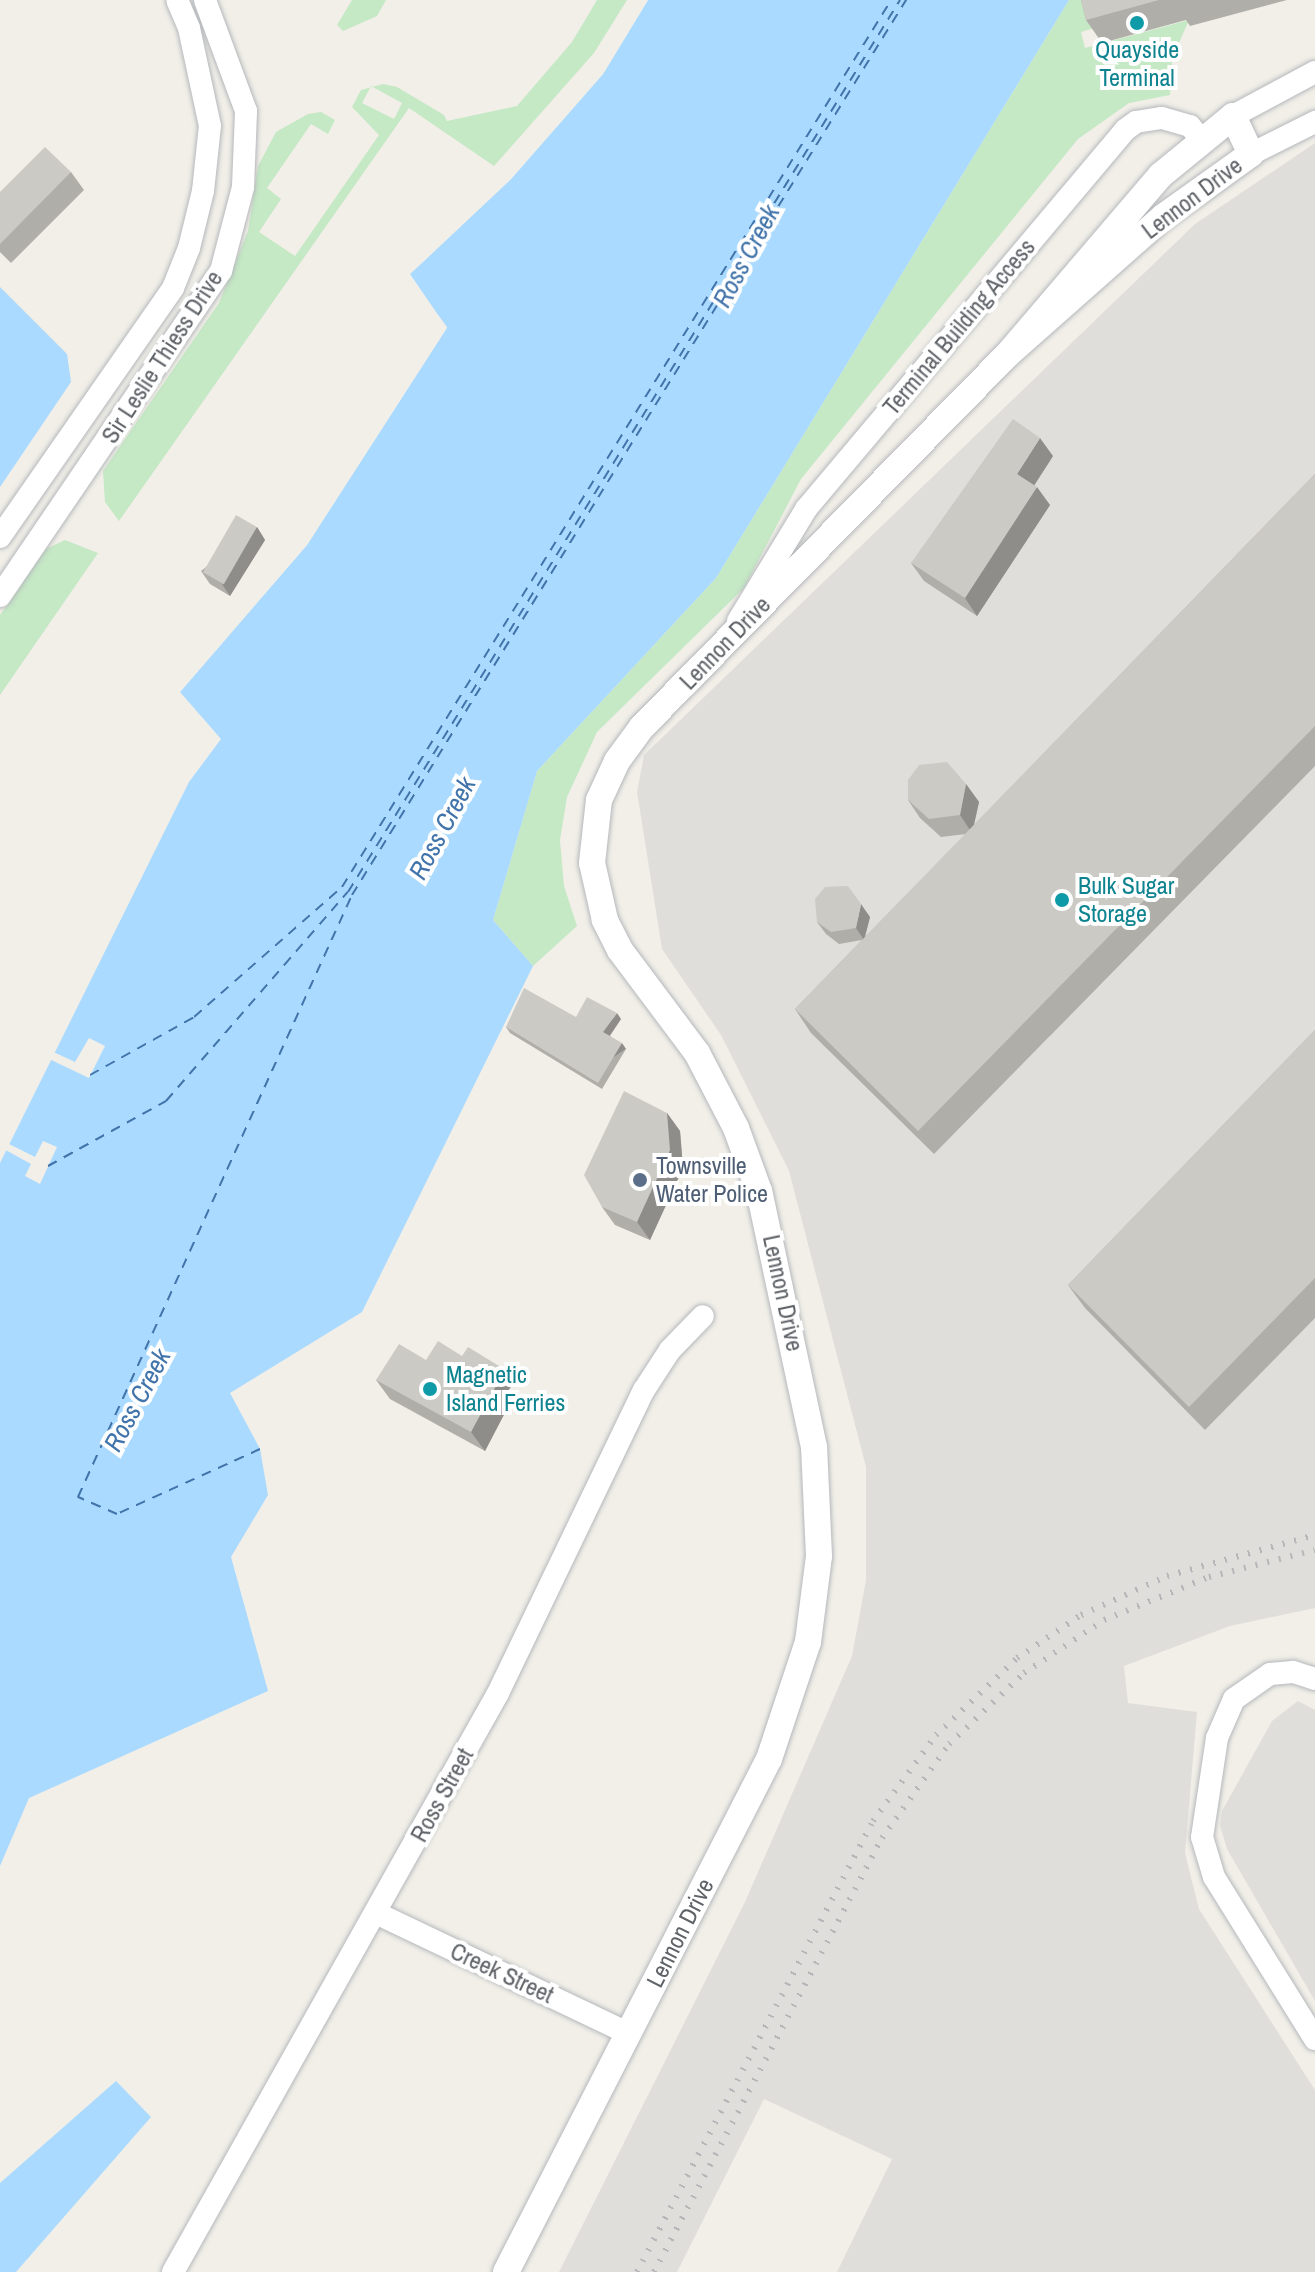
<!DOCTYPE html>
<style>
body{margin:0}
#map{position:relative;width:1315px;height:2272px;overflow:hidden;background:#f1efe8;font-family:"Archivo Narrow",sans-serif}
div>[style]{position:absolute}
.industrial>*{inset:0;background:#e0deda}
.green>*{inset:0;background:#c5e8c5}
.water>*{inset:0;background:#aadaff}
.pier>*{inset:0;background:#f1efe8}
.ferry>*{height:2px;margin-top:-1px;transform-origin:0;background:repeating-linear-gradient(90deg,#4174aa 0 10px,transparent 0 18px)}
.roads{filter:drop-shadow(0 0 2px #b5b8bc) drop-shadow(0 0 2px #b5b8bc)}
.minor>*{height:22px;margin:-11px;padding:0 11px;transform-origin:11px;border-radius:11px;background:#fff}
.tertiary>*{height:26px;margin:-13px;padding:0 13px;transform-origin:13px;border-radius:13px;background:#fff}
.rail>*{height:6px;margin-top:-3px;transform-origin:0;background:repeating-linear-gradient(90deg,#b6b7b8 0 2px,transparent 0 12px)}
.wall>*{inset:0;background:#afaea9}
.shaded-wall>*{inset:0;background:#8f8d8a;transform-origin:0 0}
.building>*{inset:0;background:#cccac5;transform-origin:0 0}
.dots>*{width:22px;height:22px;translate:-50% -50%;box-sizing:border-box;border:4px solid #fff;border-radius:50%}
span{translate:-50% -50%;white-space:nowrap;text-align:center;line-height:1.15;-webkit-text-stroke:8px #fff;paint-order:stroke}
.culture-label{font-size:24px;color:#0d838f}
.left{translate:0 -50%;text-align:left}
.street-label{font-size:24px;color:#5f6368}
.service-label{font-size:24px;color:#4e5e75}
.water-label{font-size:26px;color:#4174aa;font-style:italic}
</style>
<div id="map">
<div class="industrial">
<div style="clip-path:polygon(1315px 143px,1315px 1608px,1230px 1626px,1124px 1666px,1128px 1703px,1197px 1712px,1185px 1853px,1199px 1909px,1315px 2090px,1315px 2272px,837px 2272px,892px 2159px,764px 2099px,677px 2272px,559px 2272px,745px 1902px,852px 1656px,866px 1580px,866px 1467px,789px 1171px,721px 1035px,662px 949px,637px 792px,644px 755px,1195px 224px)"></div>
<div style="clip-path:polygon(1298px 1701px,1315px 1710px,1315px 2001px,1227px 1849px,1220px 1826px,1222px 1811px,1272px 1721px)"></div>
</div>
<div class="green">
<div style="clip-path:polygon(352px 0,386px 0,377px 16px,343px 31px,337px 25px)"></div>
<div style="clip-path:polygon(evenodd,597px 0,627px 0,594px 53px,494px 166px,409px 108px,119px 521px,105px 502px,103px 471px,219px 303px,248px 231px,258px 166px,276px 132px,308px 114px,321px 112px,335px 120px,328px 134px,311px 124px,267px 188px,281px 199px,259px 232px,295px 256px,379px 135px,352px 107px,361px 90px,383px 84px,397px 87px,444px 115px,447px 121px,517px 106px,572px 42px,597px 0,371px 86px,402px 103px,394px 119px,362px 103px,371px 86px)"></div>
<div style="clip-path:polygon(1069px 0,1111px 0,1098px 27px,1081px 32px,1085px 48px,1189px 20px,1172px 59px,1170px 95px,1129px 103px,1078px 139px,801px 479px,744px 588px,597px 732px,567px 797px,560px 840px,564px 886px,577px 926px,533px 966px,493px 920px,537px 771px,716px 578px)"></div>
<div style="clip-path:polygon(65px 540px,98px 553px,0 695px,0 615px,46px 549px)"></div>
</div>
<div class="water">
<div style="clip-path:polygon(648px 0,1069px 0,716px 578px,537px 771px,493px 920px,533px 966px,362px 1312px,230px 1393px,260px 1449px,268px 1495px,231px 1557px,268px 1691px,29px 1798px,0 1866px,0 1163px,189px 782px,221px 739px,180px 692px,307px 545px,447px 328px,410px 274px,511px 179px,603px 74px)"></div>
<div style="clip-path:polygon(0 287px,67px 354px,71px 382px,0 487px)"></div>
<div style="clip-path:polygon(116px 2081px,151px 2117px,16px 2272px,0 2272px,0 2183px)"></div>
</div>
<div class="pier">
<div style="clip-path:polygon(643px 0,648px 0,603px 74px,511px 179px,407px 277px,508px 176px,600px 72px)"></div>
<div style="clip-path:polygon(438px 315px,447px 327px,307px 545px,180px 692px,180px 698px,177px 689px,304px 543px,442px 327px)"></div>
<div style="clip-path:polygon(89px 1038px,105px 1046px,89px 1078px,45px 1057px,49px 1050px,75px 1062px)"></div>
<div style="clip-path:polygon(43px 1141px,57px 1147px,40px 1184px,25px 1176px,31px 1164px,2px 1148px,5px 1142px,35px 1157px)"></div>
</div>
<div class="ferry">
<div style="left:90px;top:1075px;width:119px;rotate:-29.1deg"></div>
<div style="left:194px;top:1017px;width:197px;rotate:-41.3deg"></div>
<div style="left:342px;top:887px;width:1043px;rotate:-58.24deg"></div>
<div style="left:48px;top:1166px;width:135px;rotate:-28.8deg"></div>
<div style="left:166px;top:1101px;width:277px;rotate:-49deg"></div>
<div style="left:348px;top:892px;width:1049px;rotate:-58.25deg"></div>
<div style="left:260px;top:1449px;width:157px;rotate:155.6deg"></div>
<div style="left:117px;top:1514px;width:43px;rotate:-156.4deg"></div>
<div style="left:78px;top:1497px;width:661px;rotate:-65.53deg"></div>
<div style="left:352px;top:895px;width:1053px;rotate:-58.24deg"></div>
</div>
<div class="roads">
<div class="minor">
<div style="left:1233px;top:116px;width:93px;rotate:-28.2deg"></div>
<div style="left:1251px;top:154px;width:72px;rotate:-26.6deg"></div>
<div style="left:0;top:537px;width:303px;rotate:-55.2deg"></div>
<div style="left:173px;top:288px;width:43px;rotate:-68.2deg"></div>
<div style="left:189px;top:248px;width:59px;rotate:-76.2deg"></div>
<div style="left:203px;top:191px;width:65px;rotate:-83.9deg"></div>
<div style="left:210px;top:126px;width:100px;rotate:-102.1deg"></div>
<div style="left:189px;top:28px;width:30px;rotate:-113deg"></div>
<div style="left:0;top:596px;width:393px;rotate:-55.8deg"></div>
<div style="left:221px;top:271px;width:87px;rotate:-75.3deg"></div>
<div style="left:243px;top:187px;width:76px;rotate:-87.7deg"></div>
<div style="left:246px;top:111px;width:118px;rotate:-110.3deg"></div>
<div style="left:738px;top:621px;width:131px;rotate:-58.7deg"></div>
<div style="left:806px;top:509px;width:495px;rotate:-49.9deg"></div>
<div style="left:1125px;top:130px;width:14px;rotate:-36deg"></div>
<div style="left:1136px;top:122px;width:26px;rotate:-9deg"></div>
<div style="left:1162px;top:118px;width:29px;rotate:16deg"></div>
<div style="left:1190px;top:126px;width:17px;rotate:50deg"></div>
<div style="left:1315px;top:1679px;width:23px;rotate:-162deg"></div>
<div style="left:1293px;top:1672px;width:23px;rotate:175deg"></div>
<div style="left:1270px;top:1674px;width:44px;rotate:145.2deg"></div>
<div style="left:1234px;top:1699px;width:43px;rotate:113.6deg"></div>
<div style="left:1217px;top:1738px;width:100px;rotate:98.6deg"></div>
<div style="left:1202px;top:1837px;width:42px;rotate:73.3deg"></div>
<div style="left:1214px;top:1877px;width:191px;rotate:58.1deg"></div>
<div style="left:376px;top:1913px;width:279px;rotate:25.5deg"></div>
<div style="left:173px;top:2272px;width:664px;rotate:-60.69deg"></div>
<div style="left:498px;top:1693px;width:336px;rotate:-64.3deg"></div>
<div style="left:644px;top:1390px;width:48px;rotate:-57deg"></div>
<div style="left:670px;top:1350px;width:47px;rotate:-45.9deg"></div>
</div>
<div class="tertiary">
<div style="left:506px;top:2272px;width:576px;rotate:-62.86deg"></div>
<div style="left:769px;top:1759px;width:123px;rotate:-71.6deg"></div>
<div style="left:808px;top:1642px;width:87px;rotate:-82.7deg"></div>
<div style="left:819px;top:1556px;width:109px;rotate:-92.6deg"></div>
<div style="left:814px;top:1447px;width:262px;rotate:-102.1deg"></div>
<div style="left:759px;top:1191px;width:67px;rotate:-110.1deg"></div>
<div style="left:736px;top:1128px;width:85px;rotate:-117.5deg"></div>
<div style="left:697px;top:1053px;width:129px;rotate:-126.8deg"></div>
<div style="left:620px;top:950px;width:34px;rotate:-117deg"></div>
<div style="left:605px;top:920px;width:58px;rotate:-102.8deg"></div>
<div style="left:592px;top:863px;width:63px;rotate:-83.7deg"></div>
<div style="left:599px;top:800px;width:43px;rotate:-65.2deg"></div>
<div style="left:617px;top:761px;width:42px;rotate:-53.7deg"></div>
<div style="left:642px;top:727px;width:523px;rotate:-45.54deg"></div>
<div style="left:1008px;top:354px;width:235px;rotate:-49.5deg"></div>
<div style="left:1161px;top:175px;width:93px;rotate:-39.3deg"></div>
<div style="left:1233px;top:116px;width:42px;rotate:64.7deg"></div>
<div style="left:1251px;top:154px;width:108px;rotate:144.4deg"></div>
<div style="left:1163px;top:217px;width:207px;rotate:138.5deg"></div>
</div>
</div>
<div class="rail">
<div style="left:637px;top:2272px;width:509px;rotate:-62.38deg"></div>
<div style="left:873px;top:1821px;width:107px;rotate:-53.8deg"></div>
<div style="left:936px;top:1735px;width:112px;rotate:-43.5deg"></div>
<div style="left:1017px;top:1658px;width:77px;rotate:-33.9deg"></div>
<div style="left:1081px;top:1615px;width:94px;rotate:-24.4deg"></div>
<div style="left:1167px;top:1576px;width:154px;rotate:-15.5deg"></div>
<div style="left:654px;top:2272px;width:490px;rotate:-62.3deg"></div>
<div style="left:882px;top:1838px;width:115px;rotate:-54.5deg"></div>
<div style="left:949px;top:1744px;width:103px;rotate:-43.4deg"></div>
<div style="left:1024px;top:1673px;width:96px;rotate:-33.5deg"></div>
<div style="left:1104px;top:1620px;width:113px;rotate:-22.3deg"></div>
<div style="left:1209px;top:1577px;width:109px;rotate:-14.3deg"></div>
</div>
<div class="wall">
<div style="clip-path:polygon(1081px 0,1287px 0,1190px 26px,1186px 20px,1102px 43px,1086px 20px)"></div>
<div style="clip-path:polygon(71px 172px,84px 190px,11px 263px,0 252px,0 192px)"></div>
<div style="clip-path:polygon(1053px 456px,1034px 485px,1050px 505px,977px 616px,924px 581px,911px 563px)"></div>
<div style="clip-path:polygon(1315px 474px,1315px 766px,934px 1154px,811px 1033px,795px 1009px,862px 940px,839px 944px,826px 934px,817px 922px,870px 917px,865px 937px,966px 834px,941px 837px,920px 818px,908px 800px,966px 784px,979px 802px,974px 825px)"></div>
<div style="clip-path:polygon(257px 527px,265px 540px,230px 596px,210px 584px,201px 571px)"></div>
<div style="clip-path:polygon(576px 1017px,621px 1019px,610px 1036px,626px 1049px,602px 1089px,510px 1033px,506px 1027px)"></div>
<div style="clip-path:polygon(1315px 1030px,1315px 1318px,1205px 1430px,1085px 1308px,1068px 1285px)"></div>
<div style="clip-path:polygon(667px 1113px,680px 1131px,683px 1168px,650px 1240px,615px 1225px,602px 1207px)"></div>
<div style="clip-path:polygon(462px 1356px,499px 1366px,512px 1385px,504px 1397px,509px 1405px,485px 1451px,390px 1399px,376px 1380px,426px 1360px)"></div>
</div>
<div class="shaded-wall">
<div style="clip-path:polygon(1040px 438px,1053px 456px,1030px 492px,1017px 474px)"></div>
<div style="clip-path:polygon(1037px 487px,1050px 505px,977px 616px,965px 598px)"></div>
<div style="clip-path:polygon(257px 527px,265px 540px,230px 596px,222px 584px)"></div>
<div style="clip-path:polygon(966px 784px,979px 802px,972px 833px,960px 815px)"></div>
<div style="clip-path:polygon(861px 904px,870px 917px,864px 940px,856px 928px)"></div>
<div style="clip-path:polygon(617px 1013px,621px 1019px,608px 1038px,603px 1032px)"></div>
<div style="left:622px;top:1043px;width:7px;height:47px;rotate:56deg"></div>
<div style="clip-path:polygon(667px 1113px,680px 1131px,683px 1168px,650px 1240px,637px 1222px)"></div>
<div style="clip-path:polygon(499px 1366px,512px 1385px,504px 1397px,509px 1405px,485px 1451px,471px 1432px,488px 1382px)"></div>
</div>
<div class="building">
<div style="clip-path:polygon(1081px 0,1159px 0,1086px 20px)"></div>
<div style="clip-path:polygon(45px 147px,71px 172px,0 244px,0 192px)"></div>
<div style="clip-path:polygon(1013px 419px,1040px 438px,1017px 474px,1037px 487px,965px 598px,911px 563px)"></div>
<div style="clip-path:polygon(1315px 474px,1315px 726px,918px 1131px,795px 1009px)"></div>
<div style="left:236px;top:515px;width:24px;height:66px;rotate:30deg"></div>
<div style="clip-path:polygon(947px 762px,966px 784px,960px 815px,929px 819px,908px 800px,908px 780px,919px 765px)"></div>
<div style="clip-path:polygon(848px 886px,861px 904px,856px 928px,831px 932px,817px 922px,815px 899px,825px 887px)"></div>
<div style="clip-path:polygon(524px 988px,576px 1017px,587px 997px,617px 1013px,603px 1032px,622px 1043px,598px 1083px,506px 1027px)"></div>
<div style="clip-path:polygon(1315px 1030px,1315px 1278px,1189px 1407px,1068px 1285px)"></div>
<div style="clip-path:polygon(624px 1091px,667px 1113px,670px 1150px,637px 1222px,602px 1207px,584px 1175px)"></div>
<div style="clip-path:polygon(438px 1341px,462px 1356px,468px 1347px,499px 1366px,488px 1382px,496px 1386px,471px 1432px,376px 1380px,399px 1344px,426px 1360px)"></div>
</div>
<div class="dots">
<div style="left:1137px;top:23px;background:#0f9aa8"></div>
<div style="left:1062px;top:900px;background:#0f9aa8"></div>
<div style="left:640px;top:1180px;background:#5c6f8a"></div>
<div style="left:430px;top:1389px;background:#0f9aa8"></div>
</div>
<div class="culture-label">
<span style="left:1137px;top:64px">Quayside<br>Terminal</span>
<span class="left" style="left:1078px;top:900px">Bulk Sugar<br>Storage</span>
<span class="left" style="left:446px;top:1389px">Magnetic<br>Island Ferries</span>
</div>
<div class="street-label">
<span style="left:1192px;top:198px;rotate:-37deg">Lennon Drive</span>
<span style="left:959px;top:327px;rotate:-50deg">Terminal Building Access</span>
<span style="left:162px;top:357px;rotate:-57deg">Sir Leslie Thiess Drive</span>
<span style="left:725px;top:643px;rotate:-46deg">Lennon Drive</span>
<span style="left:783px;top:1293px;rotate:78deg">Lennon Drive</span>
<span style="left:442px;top:1795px;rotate:-61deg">Ross Street</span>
<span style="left:680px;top:1933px;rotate:-63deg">Lennon Drive</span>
<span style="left:502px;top:1973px;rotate:25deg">Creek Street</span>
</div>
<div class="service-label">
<span class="left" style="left:656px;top:1180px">Townsville<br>Water Police</span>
</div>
<div class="water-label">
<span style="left:746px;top:256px;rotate:-62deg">Ross Creek</span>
<span style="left:442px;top:828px;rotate:-62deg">Ross Creek</span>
<span style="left:137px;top:1400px;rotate:-62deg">Ross Creek</span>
</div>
</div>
